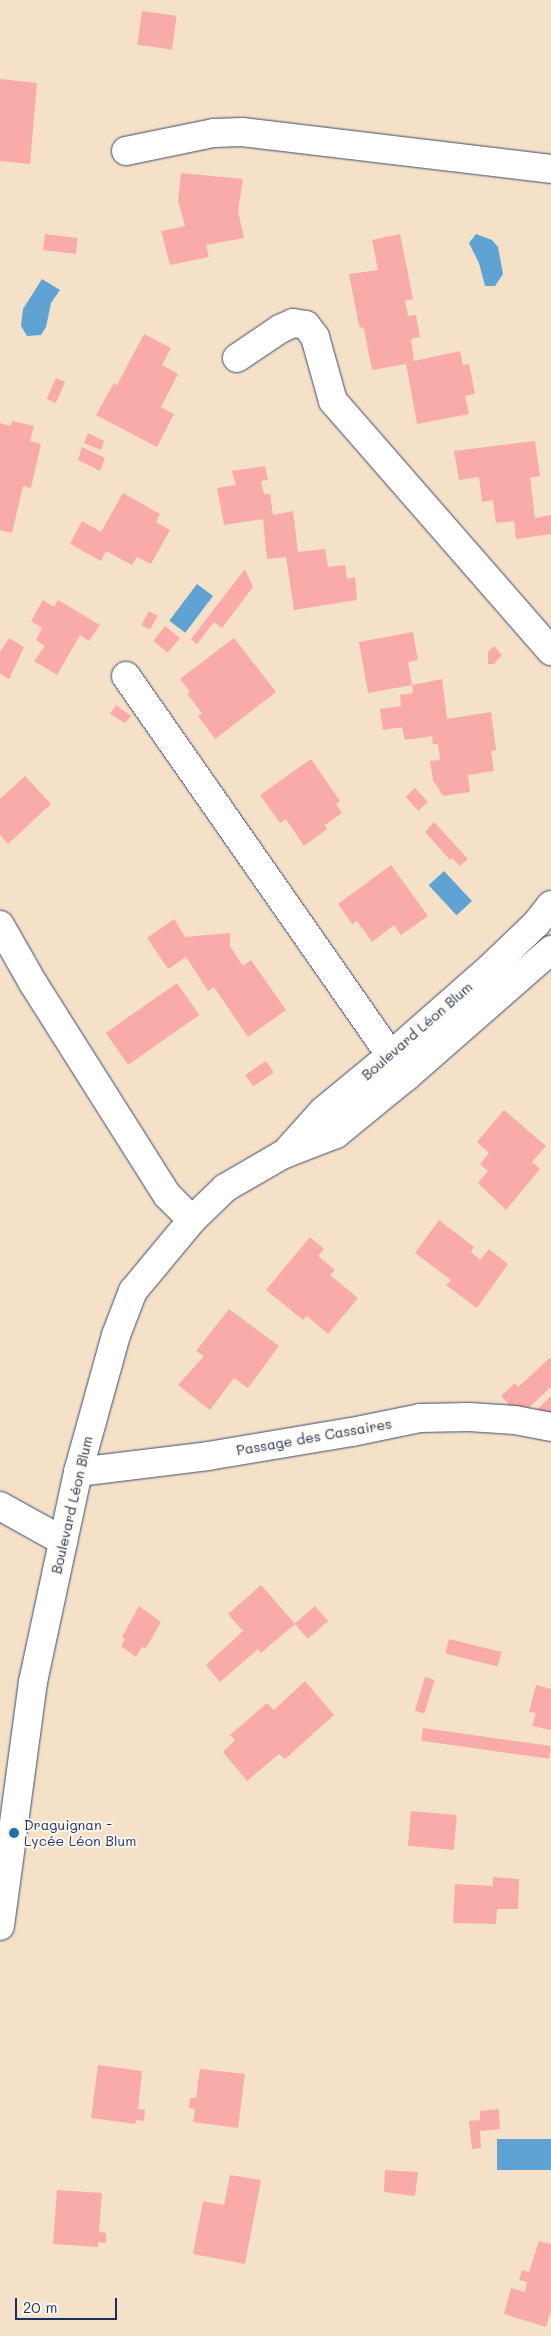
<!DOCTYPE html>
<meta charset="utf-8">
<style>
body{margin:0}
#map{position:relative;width:551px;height:2336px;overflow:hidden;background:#f5e1c7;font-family:Mali,sans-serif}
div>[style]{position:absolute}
.water>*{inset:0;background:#5ea3d3;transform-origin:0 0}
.building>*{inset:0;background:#f9aba9;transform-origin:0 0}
.roads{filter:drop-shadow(0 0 1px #3c4a6e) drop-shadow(0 0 1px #3c4a6e)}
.minor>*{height:28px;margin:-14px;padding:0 14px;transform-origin:14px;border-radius:14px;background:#fff}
.dots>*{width:14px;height:14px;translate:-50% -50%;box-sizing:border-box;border:2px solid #fbf7ec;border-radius:50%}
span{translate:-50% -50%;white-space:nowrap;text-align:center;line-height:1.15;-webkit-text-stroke:4px #fbf7ec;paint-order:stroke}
.street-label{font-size:14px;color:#1b2f5e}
.poi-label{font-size:14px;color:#1b2f5e}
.left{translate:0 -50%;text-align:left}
.scale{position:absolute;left:15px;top:2298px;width:102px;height:22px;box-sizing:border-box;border:2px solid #1b2f5e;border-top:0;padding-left:6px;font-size:15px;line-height:18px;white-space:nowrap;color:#1b2f5e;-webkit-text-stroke:4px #fbf7ec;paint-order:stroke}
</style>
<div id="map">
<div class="water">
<div style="clip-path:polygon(476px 234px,492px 240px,498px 247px,503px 274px,495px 286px,485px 286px,479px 263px,469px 243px)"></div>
<div style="clip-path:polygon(42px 279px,60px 290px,51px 303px,46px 327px,41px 335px,27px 336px,21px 326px,23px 309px)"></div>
<div style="left:197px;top:584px;width:20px;height:46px;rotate:37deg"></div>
<div style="left:444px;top:871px;width:41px;height:21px;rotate:47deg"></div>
<div style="left:551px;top:2139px;width:31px;height:54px;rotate:90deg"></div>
</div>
<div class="building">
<div style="left:142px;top:11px;width:35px;height:34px;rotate:8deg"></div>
<div style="clip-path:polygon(0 79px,37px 83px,30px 164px,0 161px)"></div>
<div style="clip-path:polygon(181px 173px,243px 179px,238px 211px,244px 238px,206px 245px,209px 257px,170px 265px,161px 231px,185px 226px,178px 201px)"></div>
<div style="left:45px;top:234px;width:33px;height:16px;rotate:7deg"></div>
<div style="clip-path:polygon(400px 234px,413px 299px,405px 301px,408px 316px,416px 315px,420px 337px,411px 339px,414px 361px,460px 351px,463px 365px,469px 364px,475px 394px,465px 396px,469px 414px,417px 424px,406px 364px,372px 370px,364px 329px,359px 326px,349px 274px,378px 270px,372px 240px)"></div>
<div style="clip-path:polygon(144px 334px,171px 348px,162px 365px,178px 374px,161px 407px,174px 414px,157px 447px,96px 415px,114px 383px,117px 385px)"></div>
<div style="left:56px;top:378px;width:10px;height:23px;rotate:24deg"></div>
<div style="clip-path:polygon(12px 421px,34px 426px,30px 441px,41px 444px,31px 488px,23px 486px,12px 533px,0 530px,0 423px,11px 426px)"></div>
<div style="clip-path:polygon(88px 433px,104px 441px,101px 450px,84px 443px)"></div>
<div style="clip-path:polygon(535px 441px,540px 476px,530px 478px,535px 518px,551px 515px,551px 534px,516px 539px,514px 521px,496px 523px,493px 500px,482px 502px,479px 477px,459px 480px,454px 451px)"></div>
<div style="clip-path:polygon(82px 447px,105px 458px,100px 471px,78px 460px)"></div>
<div style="clip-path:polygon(265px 466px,268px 480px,261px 481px,264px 494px,270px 494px,273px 515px,293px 511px,298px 552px,325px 549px,328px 567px,345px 565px,347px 579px,355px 577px,357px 600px,294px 610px,286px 557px,267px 559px,263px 519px,224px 525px,217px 488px,236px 485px,232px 471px)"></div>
<div style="clip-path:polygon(123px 493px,160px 514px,156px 522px,170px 530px,151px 564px,137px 557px,132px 565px,106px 551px,101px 561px,70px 544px,82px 521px,101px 532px)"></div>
<div style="clip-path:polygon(245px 569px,253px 587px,222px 628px,214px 622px,197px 644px,191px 639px)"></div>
<div style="clip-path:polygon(43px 600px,54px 607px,58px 600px,100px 625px,89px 641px,80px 635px,57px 675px,34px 661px,45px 646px,36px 640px,42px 628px,31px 621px)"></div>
<div style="left:149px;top:611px;width:10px;height:16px;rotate:29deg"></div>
<div style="left:165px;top:626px;width:19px;height:19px;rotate:39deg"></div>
<div style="clip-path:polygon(413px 632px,418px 660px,408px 662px,412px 685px,368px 693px,359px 642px)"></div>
<div style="clip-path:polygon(9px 638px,24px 647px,9px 679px,0 673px,0 652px)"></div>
<div style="clip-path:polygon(234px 638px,276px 692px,215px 739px,198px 716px,202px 713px,187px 694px,190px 692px,180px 679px)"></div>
<div style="clip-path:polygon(494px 646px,502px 655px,494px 664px,488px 664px,488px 652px)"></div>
<div style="clip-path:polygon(442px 679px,447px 719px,491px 712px,496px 750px,491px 751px,494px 771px,468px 775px,470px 792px,443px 796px,433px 780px,430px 761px,440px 760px,438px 744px,433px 744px,432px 736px,405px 740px,402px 727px,383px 730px,380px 709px,401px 706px,400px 695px,413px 693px,412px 685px)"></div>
<div style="clip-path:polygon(116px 705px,131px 716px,125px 723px,110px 714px)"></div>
<div style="clip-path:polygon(311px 759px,340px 801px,336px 804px,342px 813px,325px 825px,327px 829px,304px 846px,286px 819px,280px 823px,260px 795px)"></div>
<div style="clip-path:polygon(25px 776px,51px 804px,8px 844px,0 835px,0 799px)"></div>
<div style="left:415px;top:788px;width:19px;height:13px;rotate:47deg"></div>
<div style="clip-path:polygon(434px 822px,468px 859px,460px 866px,452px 858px,450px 860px,425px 832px)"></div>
<div style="clip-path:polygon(391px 865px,428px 916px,401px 935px,394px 925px,372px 942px,357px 921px,352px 924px,338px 904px)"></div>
<div style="clip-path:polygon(174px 919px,185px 937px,230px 933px,230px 946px,243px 966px,251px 960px,286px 1010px,248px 1037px,214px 987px,208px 991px,186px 957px,168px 969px,147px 938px)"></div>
<div style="left:177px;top:983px;width:39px;height:87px;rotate:55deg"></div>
<div style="left:266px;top:1061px;width:14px;height:25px;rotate:56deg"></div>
<div style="clip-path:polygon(504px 1110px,546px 1146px,532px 1162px,540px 1169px,506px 1210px,478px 1183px,488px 1171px,480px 1164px,489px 1153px,477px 1142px)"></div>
<div style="clip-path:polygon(439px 1220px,474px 1247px,471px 1252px,480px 1260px,489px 1249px,508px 1264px,477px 1308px,446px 1285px,451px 1280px,415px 1253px)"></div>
<div style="clip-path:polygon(310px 1237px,324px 1249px,318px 1256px,335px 1270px,330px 1275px,358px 1298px,328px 1334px,307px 1316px,303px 1320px,266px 1290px)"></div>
<div style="clip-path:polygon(229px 1309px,279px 1346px,248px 1388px,234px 1378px,210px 1410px,178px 1385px,204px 1356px,196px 1351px)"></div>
<div style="clip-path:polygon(551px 1357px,551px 1387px,521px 1415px,518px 1415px,501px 1396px,515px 1383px,518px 1387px)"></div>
<div style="clip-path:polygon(551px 1396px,551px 1421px,530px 1416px)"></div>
<div style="clip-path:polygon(261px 1585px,295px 1624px,261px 1653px,258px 1649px,220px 1682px,206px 1665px,243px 1631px,228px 1614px)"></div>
<div style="clip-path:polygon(139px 1606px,161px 1622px,146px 1648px,142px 1647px,136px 1657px,121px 1646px,125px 1639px,122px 1637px)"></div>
<div style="left:315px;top:1606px;width:20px;height:27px;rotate:49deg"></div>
<div style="left:449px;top:1639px;width:54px;height:15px;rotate:14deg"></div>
<div style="left:425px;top:1677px;width:10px;height:35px;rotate:17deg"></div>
<div style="clip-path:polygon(305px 1681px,334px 1715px,285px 1759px,279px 1754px,247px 1781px,223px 1752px,235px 1740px,230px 1735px,267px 1703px,274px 1710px)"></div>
<div style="clip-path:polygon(536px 1685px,551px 1689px,551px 1730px,532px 1726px,536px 1713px,529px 1712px)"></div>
<div style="left:423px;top:1728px;width:129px;height:13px;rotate:8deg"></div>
<div style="left:411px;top:1811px;width:46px;height:35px;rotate:5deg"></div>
<div style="clip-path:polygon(493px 1877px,519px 1879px,518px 1909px,497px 1909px,496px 1924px,453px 1923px,455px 1884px,493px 1886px)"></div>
<div style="clip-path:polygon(98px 2065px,142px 2071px,138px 2109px,145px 2110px,144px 2121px,136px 2120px,135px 2124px,91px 2118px)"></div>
<div style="clip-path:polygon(200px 2069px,245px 2074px,238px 2128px,193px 2122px,195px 2109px,189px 2108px,190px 2098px,196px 2098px)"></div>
<div style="clip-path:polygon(499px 2109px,500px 2129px,480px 2131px,481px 2148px,472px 2149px,469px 2121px,480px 2120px,480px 2111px)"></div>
<div style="clip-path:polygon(385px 2170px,418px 2172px,415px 2196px,384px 2192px)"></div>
<div style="clip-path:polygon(230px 2175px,261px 2180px,245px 2264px,193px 2254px,203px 2201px,224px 2205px)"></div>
<div style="clip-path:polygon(57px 2190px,102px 2193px,99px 2232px,106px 2233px,106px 2243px,98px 2242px,98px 2247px,53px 2244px)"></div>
<div style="clip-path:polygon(539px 2241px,551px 2244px,551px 2310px,546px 2327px,504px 2314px,511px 2288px,525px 2292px,527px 2282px,519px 2280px,522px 2270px,529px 2272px)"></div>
</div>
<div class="roads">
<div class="minor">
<div style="left:126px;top:151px;width:90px;rotate:-11.6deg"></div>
<div style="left:214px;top:133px;width:28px;rotate:-2deg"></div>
<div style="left:242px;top:132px;width:311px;rotate:6.8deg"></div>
<div style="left:237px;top:358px;width:52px;rotate:-34deg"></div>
<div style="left:280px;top:329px;width:14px;rotate:-25deg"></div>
<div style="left:293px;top:323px;width:13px;rotate:9deg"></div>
<div style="left:306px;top:325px;width:15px;rotate:53deg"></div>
<div style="left:315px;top:337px;width:66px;rotate:74.3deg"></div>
<div style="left:333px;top:401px;width:332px;rotate:48.9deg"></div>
<div style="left:126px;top:676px;width:489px;rotate:55.1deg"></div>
<div style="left:0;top:925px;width:67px;rotate:60.4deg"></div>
<div style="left:33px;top:983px;width:251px;rotate:57.7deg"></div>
<div style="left:167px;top:1195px;width:35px;rotate:45deg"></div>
<div style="left:287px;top:1151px;width:54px;rotate:-48deg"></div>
<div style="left:323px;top:1111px;width:88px;rotate:-39.5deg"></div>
<div style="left:391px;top:1055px;width:133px;rotate:-41.3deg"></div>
<div style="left:491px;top:967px;width:62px;rotate:-43.7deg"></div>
<div style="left:536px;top:924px;width:24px;rotate:-52deg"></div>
<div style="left:78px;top:1472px;width:131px;rotate:-7deg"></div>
<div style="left:208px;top:1456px;width:146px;rotate:-9.5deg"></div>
<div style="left:352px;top:1432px;width:69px;rotate:-11.6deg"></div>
<div style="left:420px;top:1418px;width:49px;rotate:-1.2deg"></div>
<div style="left:469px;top:1417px;width:46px;rotate:3.7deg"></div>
<div style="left:515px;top:1420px;width:37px;rotate:11deg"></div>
<div style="left:0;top:1506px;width:72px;rotate:29.1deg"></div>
<div style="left:0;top:1926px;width:246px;rotate:-82.3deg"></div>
<div style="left:33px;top:1682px;width:215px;rotate:-77.9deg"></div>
<div style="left:78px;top:1472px;width:142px;rotate:-74.5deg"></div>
<div style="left:116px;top:1335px;width:47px;rotate:-68.9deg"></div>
<div style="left:133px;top:1291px;width:92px;rotate:-50.3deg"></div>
<div style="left:192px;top:1220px;width:46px;rotate:-44.1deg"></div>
<div style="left:225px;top:1188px;width:66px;rotate:-30.1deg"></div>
<div style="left:282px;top:1155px;width:58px;rotate:-21.3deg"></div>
<div style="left:336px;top:1134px;width:90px;rotate:-39.2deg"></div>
<div style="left:406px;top:1077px;width:193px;rotate:-41.2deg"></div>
</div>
</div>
<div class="dots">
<div style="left:14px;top:1833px;background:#1f6fb2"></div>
</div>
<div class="street-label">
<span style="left:417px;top:1031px;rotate:-41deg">Boulevard Léon Blum</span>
<span style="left:314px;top:1437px;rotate:-10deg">Passage des Cassaires</span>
<span style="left:72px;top:1505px;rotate:-77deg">Boulevard Léon Blum</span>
</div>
<div class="poi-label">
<span class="left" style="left:24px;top:1833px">Draguignan -<br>Lycée Léon Blum</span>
</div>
<div class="scale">20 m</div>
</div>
